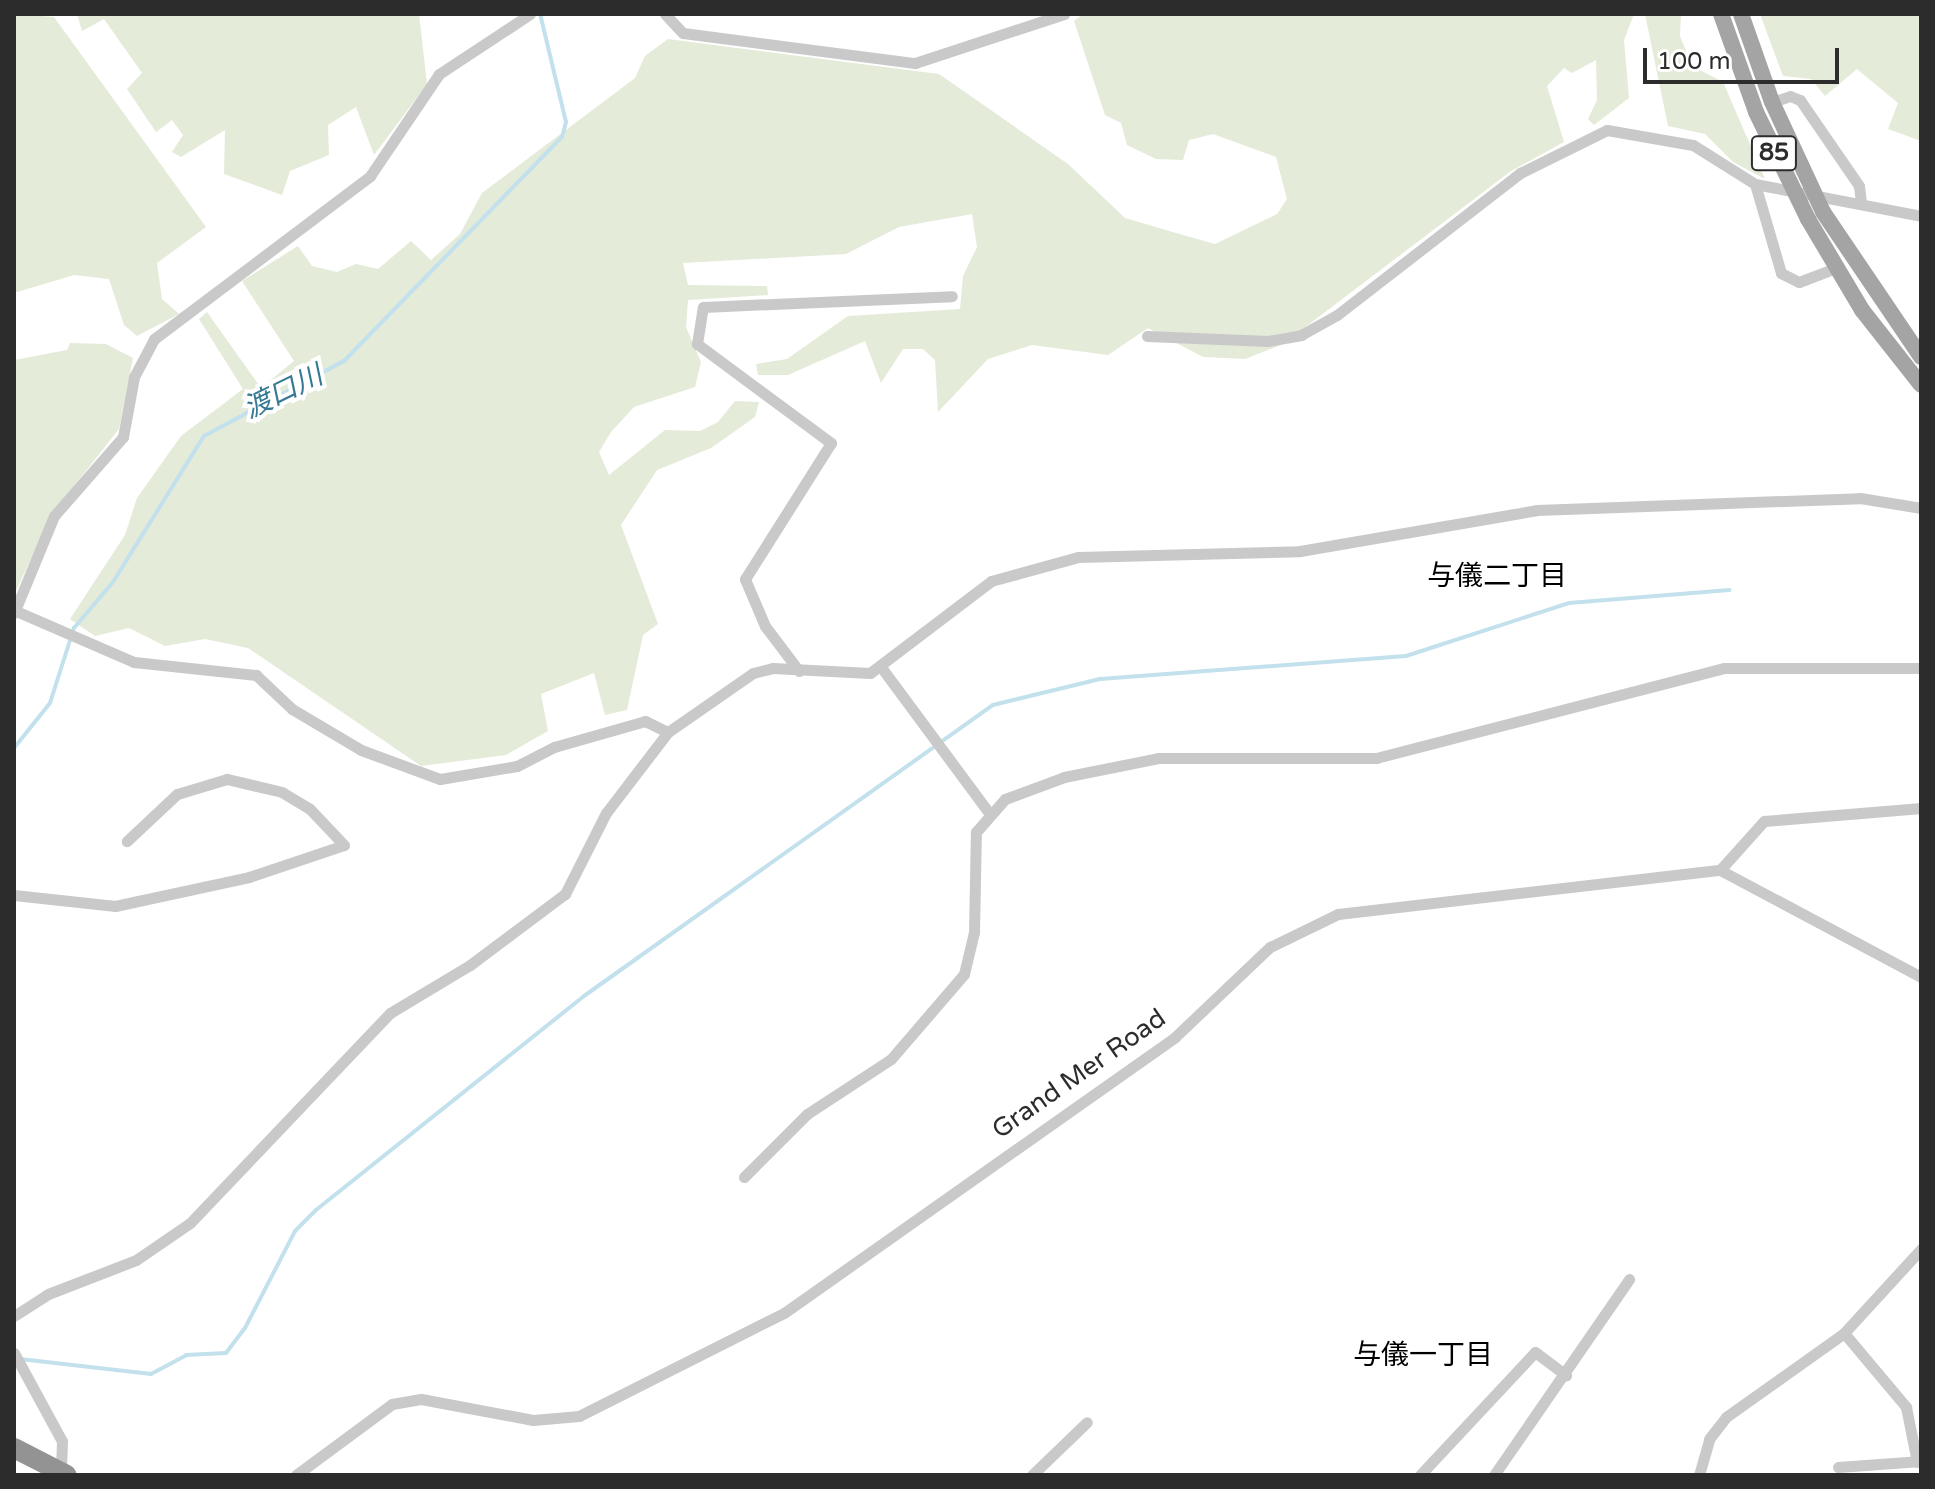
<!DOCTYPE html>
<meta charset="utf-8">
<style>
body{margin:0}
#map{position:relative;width:1935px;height:1489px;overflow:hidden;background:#fff;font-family:"Varela Round","Noto Sans JP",sans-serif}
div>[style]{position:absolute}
.green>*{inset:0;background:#e4ebd8}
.stream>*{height:4px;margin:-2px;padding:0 2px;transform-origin:2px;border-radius:2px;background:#c2e1ed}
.street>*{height:11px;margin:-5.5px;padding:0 5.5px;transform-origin:5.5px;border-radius:5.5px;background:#c9c9c9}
.primary>*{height:16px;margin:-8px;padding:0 8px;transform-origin:8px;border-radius:8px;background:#a4a4a4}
.highway>*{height:20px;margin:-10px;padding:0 10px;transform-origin:10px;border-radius:10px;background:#939393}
span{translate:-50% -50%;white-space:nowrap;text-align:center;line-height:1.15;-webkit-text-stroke:8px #fff;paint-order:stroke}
.shield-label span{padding:2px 6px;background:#fff;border:2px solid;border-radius:6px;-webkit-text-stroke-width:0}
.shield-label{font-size:24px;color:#2c2c2c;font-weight:700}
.street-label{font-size:26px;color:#2c2c2c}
.water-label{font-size:28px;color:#357993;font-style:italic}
.neighbourhood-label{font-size:28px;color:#000}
.frame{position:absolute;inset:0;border:16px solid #2c2c2c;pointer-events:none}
.scale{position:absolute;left:1643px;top:48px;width:196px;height:36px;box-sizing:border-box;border:4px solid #2c2c2c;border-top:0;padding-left:10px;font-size:24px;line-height:28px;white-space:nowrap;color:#2c2c2c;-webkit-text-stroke:6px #fff;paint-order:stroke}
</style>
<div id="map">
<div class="green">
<div style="clip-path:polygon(14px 14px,54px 17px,206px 227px,157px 263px,162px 299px,179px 314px,137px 336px,124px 325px,109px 279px,74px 275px,14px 293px)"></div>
<div style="clip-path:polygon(77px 14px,419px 14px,427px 84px,374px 155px,356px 107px,328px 125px,329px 155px,290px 171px,282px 195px,224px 174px,225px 130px,181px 157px,172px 152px,183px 135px,172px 120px,156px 132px,127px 89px,142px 73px,104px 19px,82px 31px)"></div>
<div style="clip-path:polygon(1083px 14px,1634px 14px,1624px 40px,1629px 98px,1594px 125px,1588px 119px,1597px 100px,1596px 60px,1572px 73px,1564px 68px,1547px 86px,1564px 142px,1511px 171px,1283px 344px,1245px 359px,1203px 357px,1148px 328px,1108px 355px,1032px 345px,988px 359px,938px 412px,935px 360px,923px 349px,903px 349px,881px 383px,865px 341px,788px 375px,758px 375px,756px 364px,787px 359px,848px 316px,960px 309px,963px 276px,977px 247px,972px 214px,899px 227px,846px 254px,683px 263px,688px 285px,767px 286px,768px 295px,688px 300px,686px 327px,701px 362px,695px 387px,634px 407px,611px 432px,599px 452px,609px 475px,665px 430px,700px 431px,718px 422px,735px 401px,759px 402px,755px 417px,711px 448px,657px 470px,621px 525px,658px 624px,643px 635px,627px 710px,605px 715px,594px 673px,541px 694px,548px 731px,506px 755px,421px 766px,248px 648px,205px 639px,165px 646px,129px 628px,95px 636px,70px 619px,125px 535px,137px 498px,181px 436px,243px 389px,199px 319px,207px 312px,261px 388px,294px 361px,242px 281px,298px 246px,312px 266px,337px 272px,356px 264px,378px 269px,411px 241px,431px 260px,460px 234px,482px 193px,635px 78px,645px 56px,668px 39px,939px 74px,1068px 164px,1125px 218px,1176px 233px,1215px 244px,1277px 214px,1287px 199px,1276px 157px,1213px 134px,1189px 140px,1183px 160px,1156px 159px,1127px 145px,1121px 123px,1105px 115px,1074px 21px)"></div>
<div style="clip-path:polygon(1645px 14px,1681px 14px,1680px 36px,1692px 66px,1723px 82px,1765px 179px,1733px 162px,1705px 134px,1668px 126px)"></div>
<div style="clip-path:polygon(1760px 14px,1921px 14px,1921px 141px,1888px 129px,1898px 103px,1857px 69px,1825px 96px,1811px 79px,1783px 76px)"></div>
<div style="clip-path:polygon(70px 343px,106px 344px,133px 358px,119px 429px,52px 514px,14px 595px,14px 360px,67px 350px)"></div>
</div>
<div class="stream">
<div style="left:14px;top:748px;width:58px;rotate:-51.3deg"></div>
<div style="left:50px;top:703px;width:79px;rotate:-72.3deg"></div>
<div style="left:74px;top:628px;width:60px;rotate:-49.7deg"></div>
<div style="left:113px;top:582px;width:172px;rotate:-58.1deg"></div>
<div style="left:204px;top:436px;width:159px;rotate:-28.2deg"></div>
<div style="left:344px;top:361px;width:313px;rotate:-45.8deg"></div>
<div style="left:562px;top:137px;width:16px;rotate:-75deg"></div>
<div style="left:566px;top:122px;width:111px;rotate:-103.5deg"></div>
<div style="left:20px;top:1359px;width:132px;rotate:6.5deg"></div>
<div style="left:151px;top:1374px;width:40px;rotate:-28deg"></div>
<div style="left:186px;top:1355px;width:40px;rotate:-2.9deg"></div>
<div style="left:226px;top:1353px;width:31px;rotate:-53deg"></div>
<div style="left:245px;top:1328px;width:109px;rotate:-62.7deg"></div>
<div style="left:295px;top:1231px;width:30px;rotate:-45deg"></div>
<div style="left:316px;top:1210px;width:343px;rotate:-38.6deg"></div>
<div style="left:584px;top:996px;width:502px;rotate:-35.43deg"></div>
<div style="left:993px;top:705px;width:110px;rotate:-13.7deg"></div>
<div style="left:1100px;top:679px;width:307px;rotate:-4.3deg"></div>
<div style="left:1406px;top:656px;width:171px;rotate:-18deg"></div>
<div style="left:1569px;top:603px;width:161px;rotate:-4.6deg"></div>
</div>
<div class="street">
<div style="left:665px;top:14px;width:26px;rotate:47deg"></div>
<div style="left:683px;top:33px;width:234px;rotate:7.4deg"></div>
<div style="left:915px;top:63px;width:157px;rotate:-18.2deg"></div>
<div style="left:1772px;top:102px;width:19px;rotate:-18deg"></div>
<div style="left:1790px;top:96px;width:11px;rotate:22deg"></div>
<div style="left:1800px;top:100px;width:104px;rotate:55.5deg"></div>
<div style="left:1859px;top:186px;width:16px;rotate:83deg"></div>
<div style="left:1755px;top:184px;width:93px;rotate:73.7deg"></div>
<div style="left:1781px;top:273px;width:20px;rotate:27deg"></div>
<div style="left:1799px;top:282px;width:39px;rotate:-21deg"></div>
<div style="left:1147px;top:336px;width:121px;rotate:2.4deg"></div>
<div style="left:1268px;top:341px;width:34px;rotate:-10deg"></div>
<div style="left:1301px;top:335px;width:41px;rotate:-29.1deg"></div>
<div style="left:1337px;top:315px;width:232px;rotate:-37.8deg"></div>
<div style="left:1520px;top:173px;width:97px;rotate:-26.3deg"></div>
<div style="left:1607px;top:130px;width:87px;rotate:9.9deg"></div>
<div style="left:1693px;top:145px;width:73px;rotate:32.2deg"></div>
<div style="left:1755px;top:184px;width:169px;rotate:10.9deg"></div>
<div style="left:16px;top:611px;width:129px;rotate:23.4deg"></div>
<div style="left:134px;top:662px;width:123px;rotate:6.1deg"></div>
<div style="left:256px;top:675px;width:50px;rotate:43.4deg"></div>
<div style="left:292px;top:709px;width:80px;rotate:30.7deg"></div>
<div style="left:361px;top:750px;width:84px;rotate:20.2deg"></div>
<div style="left:440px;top:779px;width:78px;rotate:-9.6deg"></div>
<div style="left:517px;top:766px;width:42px;rotate:-27.2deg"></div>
<div style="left:554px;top:747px;width:95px;rotate:-15.9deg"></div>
<div style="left:645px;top:721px;width:25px;rotate:26deg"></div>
<div style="left:14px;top:613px;width:105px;rotate:-67.6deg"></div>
<div style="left:54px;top:516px;width:105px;rotate:-48.9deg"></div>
<div style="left:123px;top:437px;width:61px;rotate:-79.6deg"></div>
<div style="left:134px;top:377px;width:43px;rotate:-62.2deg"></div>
<div style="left:154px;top:339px;width:271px;rotate:-37deg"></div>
<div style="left:370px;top:176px;width:123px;rotate:-55.9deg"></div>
<div style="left:439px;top:74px;width:109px;rotate:-33.4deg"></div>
<div style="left:881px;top:667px;width:182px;rotate:53.5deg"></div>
<div style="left:799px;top:671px;width:56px;rotate:-127.1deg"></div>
<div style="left:765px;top:626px;width:51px;rotate:-113.1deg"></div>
<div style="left:745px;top:579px;width:161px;rotate:-57.7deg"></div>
<div style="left:831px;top:443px;width:167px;rotate:-143.5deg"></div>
<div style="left:697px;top:344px;width:37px;rotate:-81deg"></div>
<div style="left:703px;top:307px;width:249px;rotate:-2.5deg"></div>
<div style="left:1720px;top:870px;width:66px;rotate:-48.1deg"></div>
<div style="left:1764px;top:821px;width:158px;rotate:-4.7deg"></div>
<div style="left:14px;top:895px;width:102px;rotate:6.2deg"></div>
<div style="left:115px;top:906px;width:137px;rotate:-12.2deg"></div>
<div style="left:249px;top:877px;width:100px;rotate:-18.6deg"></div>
<div style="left:344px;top:845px;width:50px;rotate:-133.4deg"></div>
<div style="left:310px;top:809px;width:33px;rotate:-149deg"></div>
<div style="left:282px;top:792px;width:57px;rotate:-166.7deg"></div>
<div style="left:227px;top:779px;width:52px;rotate:163.3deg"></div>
<div style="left:177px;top:794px;width:69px;rotate:136.8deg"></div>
<div style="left:744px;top:1177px;width:89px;rotate:-45deg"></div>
<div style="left:807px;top:1114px;width:100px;rotate:-33.2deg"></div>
<div style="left:891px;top:1059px;width:112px;rotate:-49.3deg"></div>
<div style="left:964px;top:974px;width:43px;rotate:-76.6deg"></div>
<div style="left:974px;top:932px;width:100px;rotate:-88.9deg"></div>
<div style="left:976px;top:832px;width:44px;rotate:-48.7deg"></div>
<div style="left:1005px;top:799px;width:63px;rotate:-20.4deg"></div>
<div style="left:1064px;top:777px;width:96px;rotate:-11.4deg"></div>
<div style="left:1158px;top:758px;width:218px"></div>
<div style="left:1376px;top:758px;width:359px;rotate:-14.5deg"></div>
<div style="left:1724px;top:668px;width:197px"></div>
<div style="left:14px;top:1316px;width:40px;rotate:-32.9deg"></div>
<div style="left:48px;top:1294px;width:94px;rotate:-21.1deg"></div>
<div style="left:136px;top:1260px;width:65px;rotate:-34.4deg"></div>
<div style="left:190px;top:1223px;width:290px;rotate:-46.4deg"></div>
<div style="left:390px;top:1013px;width:93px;rotate:-31deg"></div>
<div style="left:470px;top:965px;width:119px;rotate:-36.8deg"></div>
<div style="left:565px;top:894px;width:91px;rotate:-63.2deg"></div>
<div style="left:606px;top:813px;width:102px;rotate:-52.6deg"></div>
<div style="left:668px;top:732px;width:103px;rotate:-34.8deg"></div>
<div style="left:753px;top:673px;width:21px;rotate:-14deg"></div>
<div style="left:773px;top:668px;width:97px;rotate:3deg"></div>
<div style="left:870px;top:673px;width:152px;rotate:-37.2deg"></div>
<div style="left:991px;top:581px;width:90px;rotate:-15.4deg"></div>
<div style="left:1078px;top:557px;width:222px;rotate:-1.5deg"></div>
<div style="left:1300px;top:551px;width:241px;rotate:-9.8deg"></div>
<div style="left:1537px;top:510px;width:323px;rotate:-2.1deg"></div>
<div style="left:1860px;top:498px;width:62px;rotate:9.3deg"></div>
<div style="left:1844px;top:1333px;width:97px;rotate:50deg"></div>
<div style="left:1906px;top:1407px;width:56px;rotate:78.7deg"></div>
<div style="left:14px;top:1353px;width:100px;rotate:61.4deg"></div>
<div style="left:62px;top:1441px;width:31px;rotate:92deg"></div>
<div style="left:1838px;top:1467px;width:83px;rotate:-4.1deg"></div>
<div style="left:296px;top:1475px;width:119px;rotate:-36.5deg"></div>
<div style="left:392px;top:1404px;width:29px;rotate:-10deg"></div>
<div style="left:421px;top:1399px;width:114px;rotate:10.6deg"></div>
<div style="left:533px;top:1420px;width:46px;rotate:-5deg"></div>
<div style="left:579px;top:1416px;width:229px;rotate:-26.7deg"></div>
<div style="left:784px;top:1313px;width:479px;rotate:-35.2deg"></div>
<div style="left:1175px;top:1037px;width:131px;rotate:-43.5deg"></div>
<div style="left:1270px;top:947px;width:76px;rotate:-25.9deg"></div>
<div style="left:1338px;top:914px;width:385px;rotate:-6.6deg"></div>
<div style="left:1720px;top:870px;width:228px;rotate:28deg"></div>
<div style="left:1032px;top:1475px;width:76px;rotate:-43.9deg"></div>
<div style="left:1420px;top:1475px;width:168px;rotate:-46.9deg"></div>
<div style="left:1535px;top:1352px;width:39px;rotate:37deg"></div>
<div style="left:1494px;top:1475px;width:238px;rotate:-55.4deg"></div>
<div style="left:1699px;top:1475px;width:37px;rotate:-74deg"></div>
<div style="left:1709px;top:1439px;width:28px;rotate:-52deg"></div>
<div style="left:1726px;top:1417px;width:145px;rotate:-35.4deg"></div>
<div style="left:1844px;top:1333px;width:114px;rotate:-47.5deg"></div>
</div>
<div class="primary">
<div style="left:1721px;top:14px;width:104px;rotate:70.3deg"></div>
<div style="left:1756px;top:112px;width:119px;rotate:64.1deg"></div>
<div style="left:1808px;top:219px;width:106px;rotate:59.3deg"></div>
<div style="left:1862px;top:310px;width:95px;rotate:51.8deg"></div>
<div style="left:1741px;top:14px;width:93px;rotate:70.6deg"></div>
<div style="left:1772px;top:102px;width:121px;rotate:65.1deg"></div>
<div style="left:1823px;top:212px;width:175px;rotate:55.9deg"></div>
</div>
<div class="highway">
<div style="left:14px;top:1448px;width:59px;rotate:27deg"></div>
</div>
<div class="shield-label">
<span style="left:1774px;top:153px">85</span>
</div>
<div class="street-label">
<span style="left:1079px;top:1074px;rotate:-35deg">Grand Mer Road</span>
</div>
<div class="water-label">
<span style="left:283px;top:392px;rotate:-26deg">渡口川</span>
</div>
<div class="neighbourhood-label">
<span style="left:1497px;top:576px">与儀二丁目</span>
<span style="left:1423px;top:1355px">与儀一丁目</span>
</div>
<div class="frame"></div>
<div class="scale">100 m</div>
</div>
